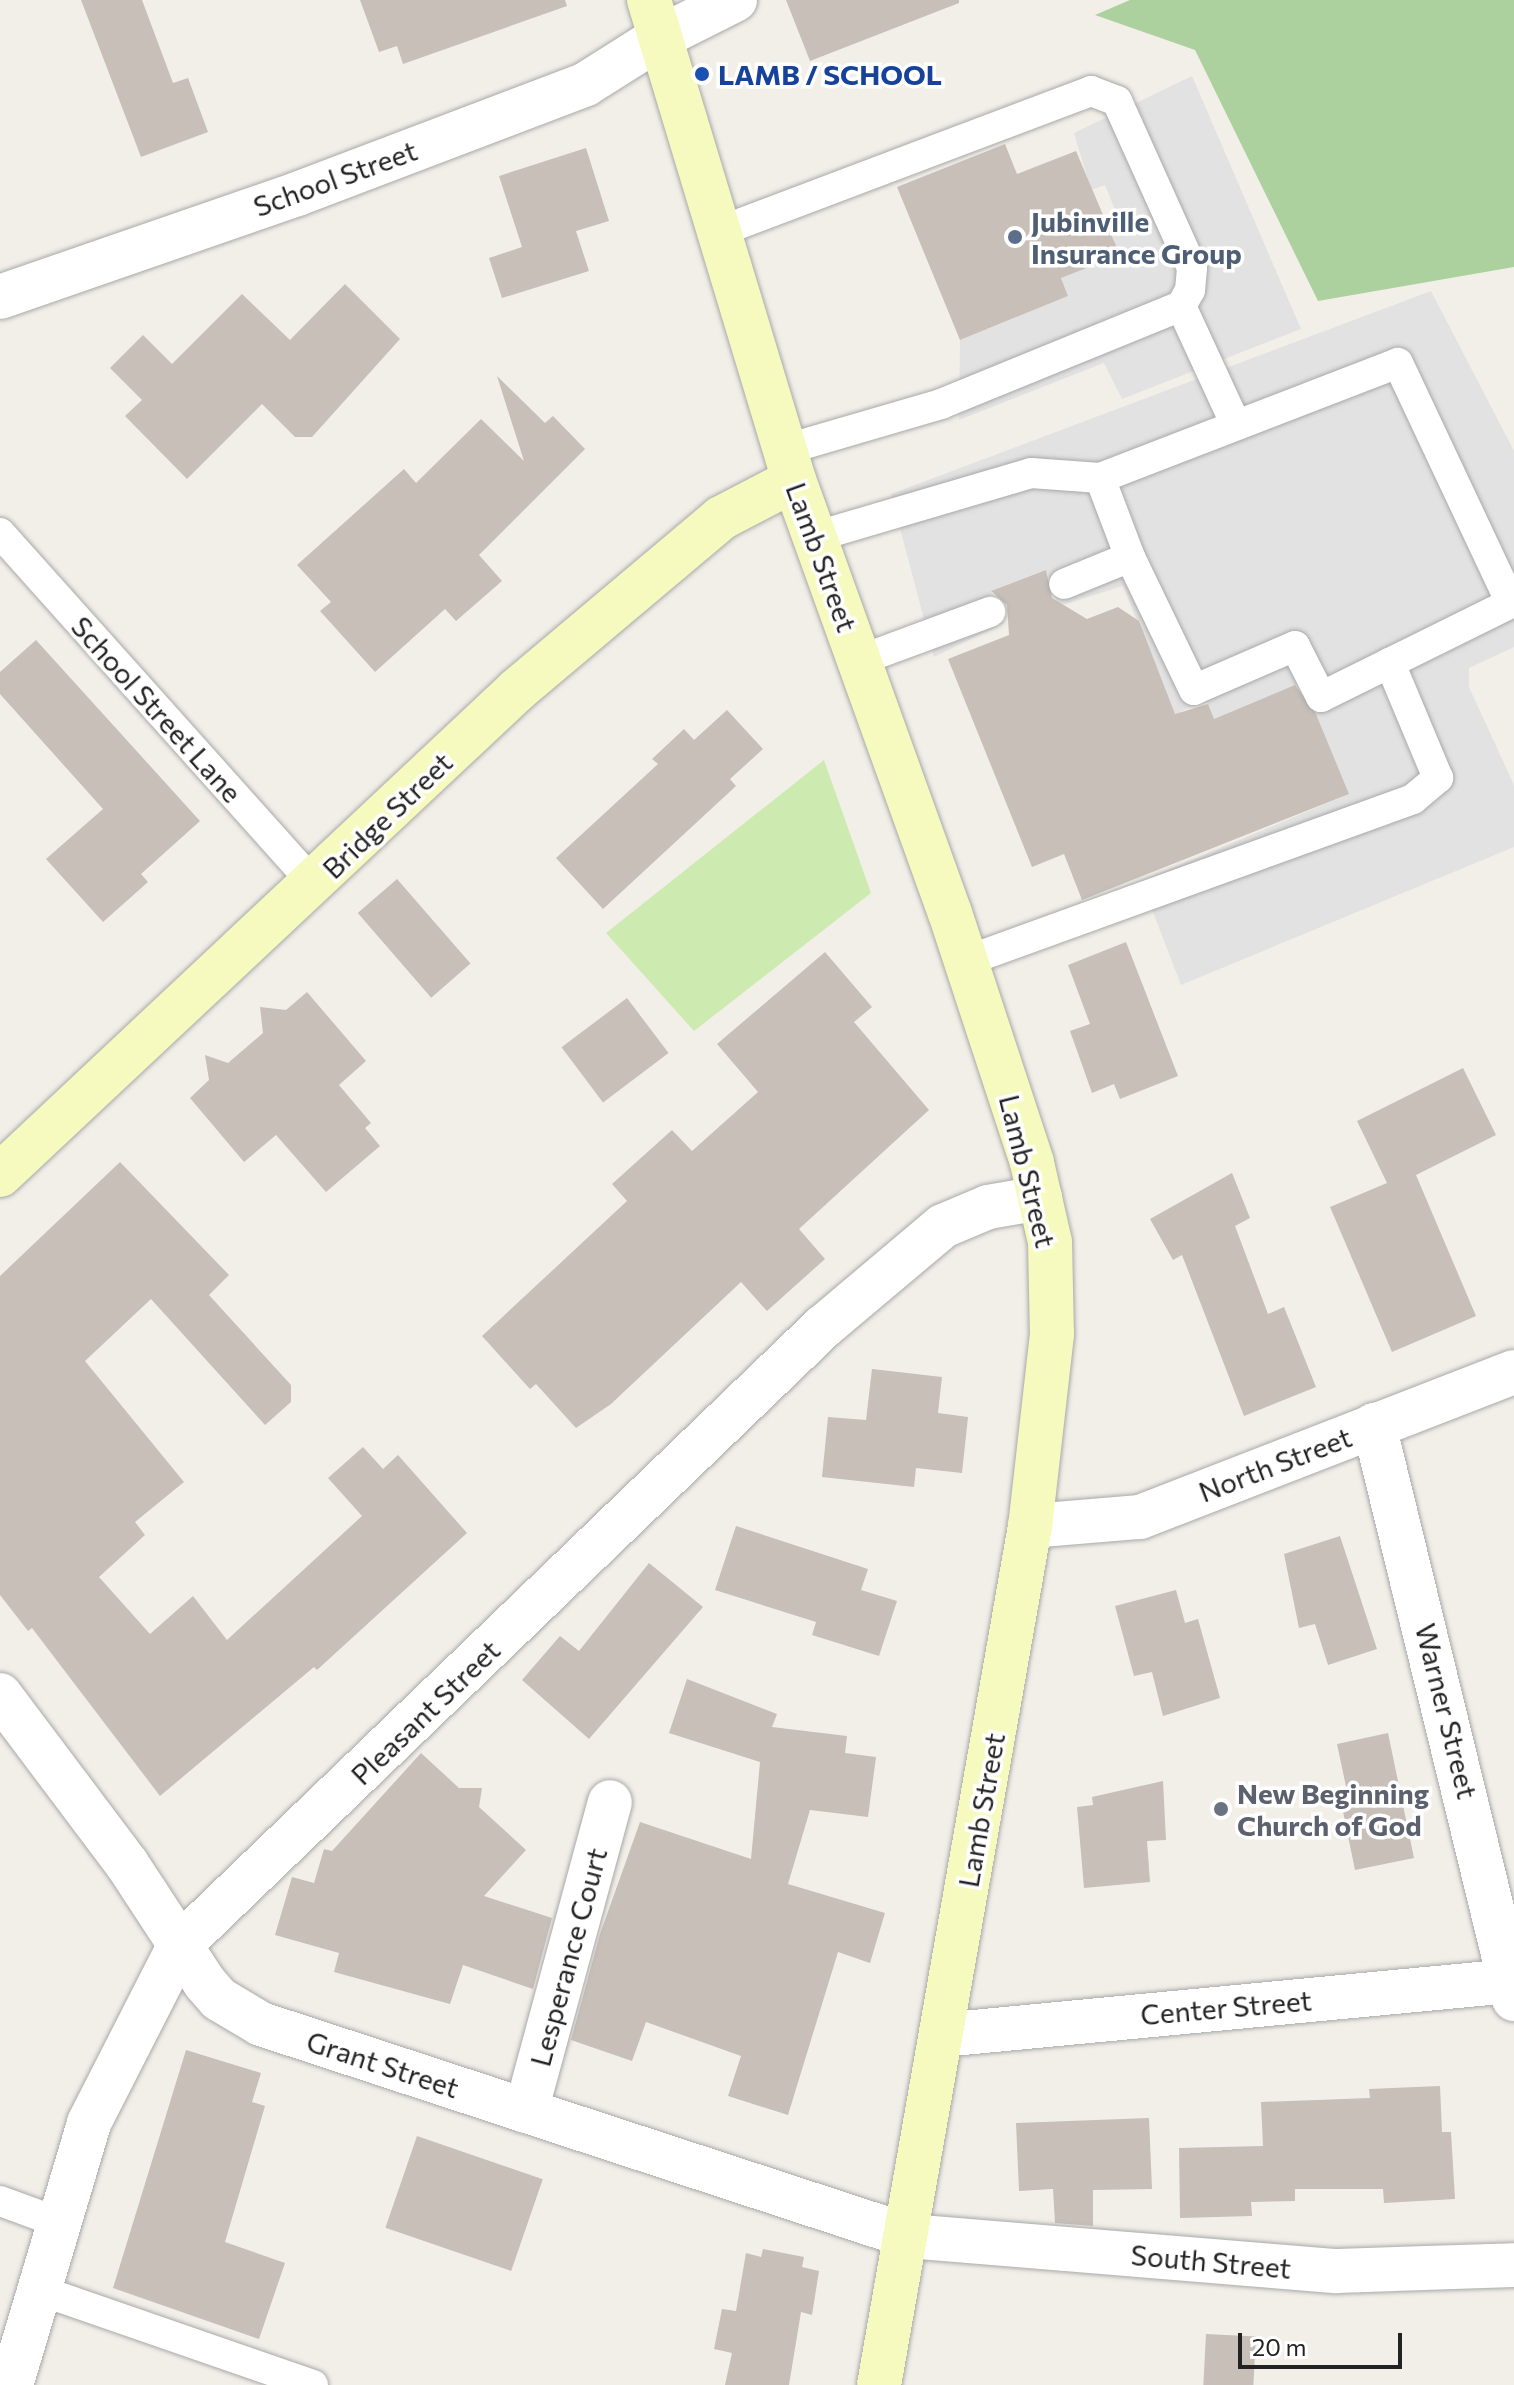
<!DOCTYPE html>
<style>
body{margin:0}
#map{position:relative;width:1514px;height:2385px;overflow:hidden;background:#f2efe9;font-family:Commissioner,sans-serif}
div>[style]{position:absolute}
.grass>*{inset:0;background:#cdebb0}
.forest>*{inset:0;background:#add19e}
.parking>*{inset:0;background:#e2e2e2}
.building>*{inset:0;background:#c7bfb8;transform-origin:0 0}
.roads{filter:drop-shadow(0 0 2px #a9a9a9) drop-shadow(0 0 2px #a9a9a9)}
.lane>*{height:30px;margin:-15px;padding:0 15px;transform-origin:15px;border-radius:15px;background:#fff}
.street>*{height:44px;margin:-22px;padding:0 22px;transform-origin:22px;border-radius:22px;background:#fff}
.secondary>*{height:44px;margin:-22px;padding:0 22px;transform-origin:22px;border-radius:22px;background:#f7fabf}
.dots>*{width:22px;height:22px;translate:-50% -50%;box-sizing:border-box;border:4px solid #fff;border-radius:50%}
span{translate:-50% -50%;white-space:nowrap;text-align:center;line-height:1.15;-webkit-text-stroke:7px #fff;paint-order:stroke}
.transit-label{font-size:28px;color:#164399;font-weight:700}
.left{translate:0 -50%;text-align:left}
.street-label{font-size:28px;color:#222}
.service-label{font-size:28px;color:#4e5e75;font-weight:700}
.worship-label{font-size:28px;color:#5b616d;font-weight:700}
.scale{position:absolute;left:1238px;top:2333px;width:164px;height:36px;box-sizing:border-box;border:4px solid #222;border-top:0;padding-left:10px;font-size:24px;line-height:28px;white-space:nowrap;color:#222;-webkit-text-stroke:6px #fff;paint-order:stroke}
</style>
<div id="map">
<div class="grass">
<div style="clip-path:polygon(824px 760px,871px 893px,694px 1031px,606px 933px)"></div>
</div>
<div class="forest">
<div style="clip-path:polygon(1130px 0,1514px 0,1514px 267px,1318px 301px,1195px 50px,1095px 15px)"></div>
</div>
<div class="parking">
<div style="clip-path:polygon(1192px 76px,1301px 329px,1122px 399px,1104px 363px,959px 420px,960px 340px,1068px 296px,1061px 278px,1120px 255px,1106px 220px,1117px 215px,1105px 185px,1091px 190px,1074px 133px)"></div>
<div style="clip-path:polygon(1431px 291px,1514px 451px,1514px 647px,1469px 668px,1469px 687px,1514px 785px,1514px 847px,1181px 985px,1141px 881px,1349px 794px,1303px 683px,1214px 719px,1206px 701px,1175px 714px,1123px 586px,1059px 606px,1046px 570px,991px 591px,1004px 623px,934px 657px,891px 494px)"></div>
</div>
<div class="building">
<div style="clip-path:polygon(81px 0,142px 0,173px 83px,188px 78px,208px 132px,141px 157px)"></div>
<div style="clip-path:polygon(360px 0,565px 0,567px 6px,403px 64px,397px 46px,379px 52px)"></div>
<div style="clip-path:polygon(786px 0,959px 0,959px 3px,810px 61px)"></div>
<div style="clip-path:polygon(1005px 144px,1017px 174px,1076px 151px,1120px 255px,1061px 278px,1068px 296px,960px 340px,897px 187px)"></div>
<div style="clip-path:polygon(586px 148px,609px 221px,576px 231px,589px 271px,502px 298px,489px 258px,522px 247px,499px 176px)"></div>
<div style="clip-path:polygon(345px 284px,400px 339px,312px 437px,295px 437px,262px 404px,187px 479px,125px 416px,142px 400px,110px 368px,143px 335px,172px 364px,242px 294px,290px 340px)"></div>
<div style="clip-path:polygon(497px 376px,545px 423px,553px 416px,585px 449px,479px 555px,502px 581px,456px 621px,445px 609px,375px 672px,320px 611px,331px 602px,297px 565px,404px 469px,416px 483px,481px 419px,524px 461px)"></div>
<div style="clip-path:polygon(1046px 570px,1052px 598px,1087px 619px,1118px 607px,1139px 621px,1175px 714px,1208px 704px,1214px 719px,1295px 685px,1316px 714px,1349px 794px,1082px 900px,1064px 854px,1032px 867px,948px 659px,1009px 635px,1007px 605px,991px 591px)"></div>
<div style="clip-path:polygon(36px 640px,200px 821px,141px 874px,148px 882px,103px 922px,46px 859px,103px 809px,0 694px,0 672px)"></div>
<div style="clip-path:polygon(727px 710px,763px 749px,730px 779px,736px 786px,603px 909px,556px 858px,658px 764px,652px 759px,684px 729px,694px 740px)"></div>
<div style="left:397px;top:879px;width:112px;height:52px;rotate:49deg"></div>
<div style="clip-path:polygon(1126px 942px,1178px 1076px,1120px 1099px,1114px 1084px,1092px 1093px,1070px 1031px,1090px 1024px,1068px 965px)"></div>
<div style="clip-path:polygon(825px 952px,872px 1007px,854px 1022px,929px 1110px,799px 1229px,825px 1259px,767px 1311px,741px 1282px,611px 1404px,576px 1428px,536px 1384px,530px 1389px,482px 1336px,627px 1201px,612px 1184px,672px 1130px,692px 1151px,758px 1092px,717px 1044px)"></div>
<div style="clip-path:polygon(307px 992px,366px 1061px,339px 1085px,371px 1123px,365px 1128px,380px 1146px,326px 1192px,276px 1135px,244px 1162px,190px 1098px,209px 1080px,205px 1055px,228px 1063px,263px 1033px,260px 1007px,286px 1010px)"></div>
<div style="left:627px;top:998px;width:69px;height:82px;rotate:53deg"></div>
<div style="clip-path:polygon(1463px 1068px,1496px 1135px,1416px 1175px,1476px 1316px,1392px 1352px,1330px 1207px,1387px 1183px,1357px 1121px)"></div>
<div style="clip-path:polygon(120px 1162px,229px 1275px,209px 1295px,291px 1385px,291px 1402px,265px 1425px,151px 1299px,85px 1361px,184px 1482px,135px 1522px,145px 1535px,99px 1577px,150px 1634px,193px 1596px,227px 1640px,362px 1516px,328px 1478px,363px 1447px,383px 1469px,398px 1455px,467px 1533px,317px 1670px,314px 1667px,160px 1796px,32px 1628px,28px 1631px,0 1595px,0 1276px)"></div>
<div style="clip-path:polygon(1232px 1173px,1250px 1218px,1235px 1226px,1268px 1314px,1284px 1307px,1316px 1387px,1244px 1416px,1182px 1255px,1173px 1260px,1150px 1219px)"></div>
<div style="clip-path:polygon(872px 1369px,942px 1377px,938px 1413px,968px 1417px,962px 1473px,916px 1468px,914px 1487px,822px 1477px,828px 1417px,866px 1420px)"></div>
<div style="clip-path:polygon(736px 1526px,868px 1569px,861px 1590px,897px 1601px,879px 1656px,812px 1635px,816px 1622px,715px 1590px)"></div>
<div style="clip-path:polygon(1340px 1536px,1377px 1649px,1328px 1665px,1315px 1624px,1299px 1628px,1284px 1554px)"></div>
<div style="clip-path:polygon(649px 1563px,703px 1607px,589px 1739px,522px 1680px,560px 1636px,579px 1651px)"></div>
<div style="clip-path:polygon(1176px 1590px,1185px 1623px,1198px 1619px,1220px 1698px,1163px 1716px,1152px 1672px,1134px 1676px,1115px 1606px)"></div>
<div style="clip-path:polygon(687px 1679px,777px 1714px,772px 1727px,847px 1736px,845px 1753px,876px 1757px,868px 1817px,810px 1810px,788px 1884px,885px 1913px,870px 1963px,838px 1952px,788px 2115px,728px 2096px,741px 2056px,646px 2022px,632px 2061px,571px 2040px,600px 1934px,640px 1822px,751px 1859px,760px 1762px,669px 1733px)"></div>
<div style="clip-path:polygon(1388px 1733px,1414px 1858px,1355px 1870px,1340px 1797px,1348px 1796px,1337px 1744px)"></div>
<div style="clip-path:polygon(421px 1753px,459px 1788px,482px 1788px,479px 1807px,526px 1850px,484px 1896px,552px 1918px,533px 1989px,463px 1965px,450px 2004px,334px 1972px,339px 1953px,275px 1935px,292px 1877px,314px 1883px,324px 1849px,332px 1851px)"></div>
<div style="clip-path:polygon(1163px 1781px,1166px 1840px,1147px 1841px,1150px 1882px,1084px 1888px,1077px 1807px,1093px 1805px,1092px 1797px)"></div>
<div style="clip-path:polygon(186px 2050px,261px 2073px,252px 2102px,265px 2106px,225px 2242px,285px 2263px,259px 2339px,113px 2288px)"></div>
<div style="clip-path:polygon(1440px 2086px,1442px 2132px,1451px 2132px,1455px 2199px,1384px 2203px,1383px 2189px,1295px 2189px,1295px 2201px,1251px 2202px,1252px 2216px,1180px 2218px,1179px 2148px,1263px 2146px,1261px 2102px,1370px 2098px,1369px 2089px)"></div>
<div style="clip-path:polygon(1149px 2118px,1152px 2189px,1093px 2190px,1093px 2226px,1055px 2223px,1053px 2189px,1019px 2191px,1016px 2123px)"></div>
<div style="left:417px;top:2136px;width:133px;height:97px;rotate:19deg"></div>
<div style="clip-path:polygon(763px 2249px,804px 2257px,802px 2267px,819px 2271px,812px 2315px,801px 2312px,789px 2385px,725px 2385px,732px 2353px,714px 2349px,722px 2309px,736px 2311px,746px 2253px,761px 2257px)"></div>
<div style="left:1206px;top:2334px;width:50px;height:51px;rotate:3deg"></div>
</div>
<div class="roads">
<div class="lane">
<div style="left:718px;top:232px;width:399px;rotate:-20.7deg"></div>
<div style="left:1091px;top:91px;width:28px;rotate:21deg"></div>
<div style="left:1117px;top:101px;width:183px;rotate:65.8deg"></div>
<div style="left:1192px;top:268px;width:22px;rotate:95deg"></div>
<div style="left:1190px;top:290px;width:18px;rotate:119deg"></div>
<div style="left:1181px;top:306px;width:259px;rotate:157.8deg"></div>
<div style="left:941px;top:404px;width:164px;rotate:163.7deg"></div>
<div style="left:1181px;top:306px;width:131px;rotate:65.2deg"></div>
<div style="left:1100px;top:478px;width:85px;rotate:69.2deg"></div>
<div style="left:0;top:533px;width:471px;rotate:48.2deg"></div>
<div style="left:814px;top:537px;width:226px;rotate:-16.4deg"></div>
<div style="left:1031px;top:473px;width:69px;rotate:4.1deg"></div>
<div style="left:1100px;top:478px;width:319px;rotate:-21.1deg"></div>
<div style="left:1398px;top:363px;width:265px;rotate:64.8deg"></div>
<div style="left:1511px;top:603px;width:212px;rotate:153.7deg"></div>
<div style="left:1321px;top:697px;width:57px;rotate:-117deg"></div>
<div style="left:1295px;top:646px;width:110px;rotate:156.5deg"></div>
<div style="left:1194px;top:690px;width:148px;rotate:-115.7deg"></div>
<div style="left:1130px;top:557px;width:71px;rotate:157.8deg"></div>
<div style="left:860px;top:660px;width:139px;rotate:-20.3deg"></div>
<div style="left:966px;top:961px;width:475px;rotate:-19.9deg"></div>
<div style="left:1413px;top:799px;width:33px;rotate:-40deg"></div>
<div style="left:1438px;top:778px;width:125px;rotate:-112.7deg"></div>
<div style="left:0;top:2201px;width:64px;rotate:20.1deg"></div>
<div style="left:39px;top:2290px;width:290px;rotate:19.1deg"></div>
</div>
<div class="street">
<div style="left:0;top:297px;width:314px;rotate:-19.1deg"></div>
<div style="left:297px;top:194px;width:309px;rotate:-20.8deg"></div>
<div style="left:586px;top:84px;width:86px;rotate:-32.2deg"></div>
<div style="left:659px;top:38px;width:85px;rotate:-26.6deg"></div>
<div style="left:1374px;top:1425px;width:591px;rotate:76.29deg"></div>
<div style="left:1030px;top:1526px;width:110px;rotate:-4.7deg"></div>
<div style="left:1140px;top:1517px;width:401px;rotate:-21.2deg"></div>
<div style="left:0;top:1695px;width:211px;rotate:53.1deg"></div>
<div style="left:127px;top:1864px;width:142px;rotate:56.8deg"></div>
<div style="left:205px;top:1983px;width:21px;rotate:49deg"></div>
<div style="left:219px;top:1999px;width:49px;rotate:30.8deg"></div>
<div style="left:261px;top:2024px;width:681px;rotate:18.14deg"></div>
<div style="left:908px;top:2236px;width:430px;rotate:4.7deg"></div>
<div style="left:1337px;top:2271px;width:177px;rotate:-1.9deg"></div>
<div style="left:942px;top:2035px;width:571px;rotate:-5.43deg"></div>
<div style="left:526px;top:2111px;width:320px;rotate:-74.8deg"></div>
<div style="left:11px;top:2385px;width:273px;rotate:-73.4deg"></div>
<div style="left:89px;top:2123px;width:199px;rotate:-63deg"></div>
<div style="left:179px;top:1946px;width:893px;rotate:-43.87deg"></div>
<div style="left:823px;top:1327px;width:157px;rotate:-40.1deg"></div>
<div style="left:943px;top:1226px;width:49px;rotate:-22.9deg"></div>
<div style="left:988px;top:1207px;width:53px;rotate:-9.8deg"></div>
</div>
<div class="secondary">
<div style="left:649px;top:0;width:501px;rotate:73.19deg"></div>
<div style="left:794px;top:480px;width:460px;rotate:70.2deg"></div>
<div style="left:950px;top:913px;width:263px;rotate:71.8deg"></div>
<div style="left:1032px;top:1163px;width:81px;rotate:77.2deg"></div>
<div style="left:1050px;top:1242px;width:92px;rotate:88.8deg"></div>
<div style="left:1052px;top:1334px;width:193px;rotate:96.5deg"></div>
<div style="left:1030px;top:1526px;width:872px;rotate:99.97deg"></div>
<div style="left:0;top:1175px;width:709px;rotate:-43.17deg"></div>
<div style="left:517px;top:690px;width:267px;rotate:-40.1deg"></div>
<div style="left:721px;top:518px;width:82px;rotate:-27.5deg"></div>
</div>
</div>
<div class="dots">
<div style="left:702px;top:74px;background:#1a4fb4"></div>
<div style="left:1015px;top:237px;background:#5c6f8a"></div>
<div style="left:1221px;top:1809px;background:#6b7280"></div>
</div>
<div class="transit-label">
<span class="left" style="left:718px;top:74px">LAMB / SCHOOL</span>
</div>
<div class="street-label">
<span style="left:335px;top:178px;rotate:-20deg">School Street</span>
<span style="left:822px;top:557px;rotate:70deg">Lamb Street</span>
<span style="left:157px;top:709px;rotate:48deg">School Street Lane</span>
<span style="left:387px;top:815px;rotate:-44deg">Bridge Street</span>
<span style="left:1028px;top:1171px;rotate:76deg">Lamb Street</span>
<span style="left:1275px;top:1464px;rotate:-21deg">North Street</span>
<span style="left:1447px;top:1711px;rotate:76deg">Warner Street</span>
<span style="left:425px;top:1712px;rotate:-44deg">Pleasant Street</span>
<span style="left:981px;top:1810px;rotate:-80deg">Lamb Street</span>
<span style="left:568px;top:1957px;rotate:-75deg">Lesperance Court</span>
<span style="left:1226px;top:2007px;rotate:-5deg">Center Street</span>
<span style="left:383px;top:2064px;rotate:18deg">Grant Street</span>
<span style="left:1211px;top:2261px;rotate:5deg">South Street</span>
</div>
<div class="service-label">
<span class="left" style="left:1031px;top:237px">Jubinville<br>Insurance Group</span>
</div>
<div class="worship-label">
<span class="left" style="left:1237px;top:1809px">New Beginning<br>Church of God</span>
</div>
<div class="scale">20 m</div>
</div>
